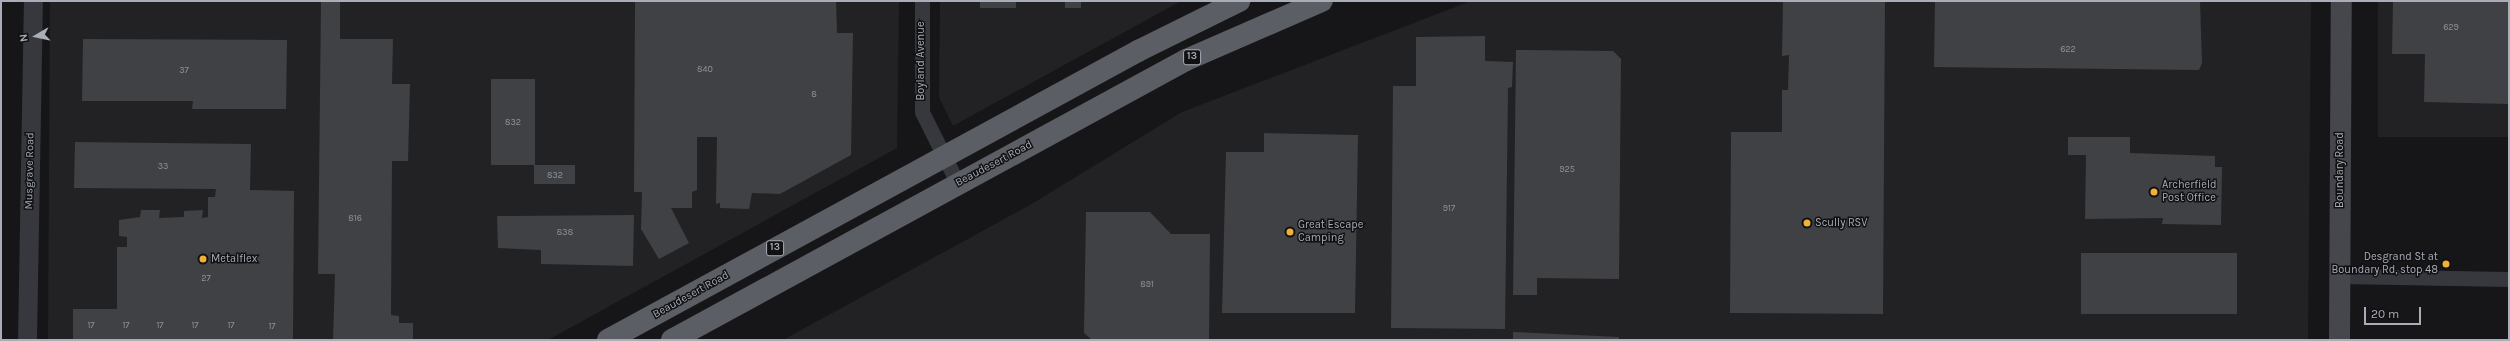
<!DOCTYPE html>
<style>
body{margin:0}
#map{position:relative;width:2510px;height:341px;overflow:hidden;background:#161618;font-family:Karla,sans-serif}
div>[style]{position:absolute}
.built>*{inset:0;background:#222225;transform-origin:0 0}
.building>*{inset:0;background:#404145;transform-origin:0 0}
.minor>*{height:15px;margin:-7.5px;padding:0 7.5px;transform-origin:7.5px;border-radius:7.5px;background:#37383d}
.tertiary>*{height:19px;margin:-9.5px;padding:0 9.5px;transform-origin:9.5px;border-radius:9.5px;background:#37383d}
.secondary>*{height:21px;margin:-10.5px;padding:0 10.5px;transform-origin:10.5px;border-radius:10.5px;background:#45474d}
.trunk>*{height:22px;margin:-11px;padding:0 11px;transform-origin:11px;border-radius:11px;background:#5b5e65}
.dots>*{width:11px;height:11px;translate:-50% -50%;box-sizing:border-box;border:2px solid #111113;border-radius:50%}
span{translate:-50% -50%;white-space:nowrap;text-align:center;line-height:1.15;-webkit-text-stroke:3px #111113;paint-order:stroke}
.number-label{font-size:9px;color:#8e929b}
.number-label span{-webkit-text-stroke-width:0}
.shield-label span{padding:1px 3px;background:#111113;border:1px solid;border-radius:3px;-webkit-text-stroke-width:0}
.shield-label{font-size:10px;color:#a8adb8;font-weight:700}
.street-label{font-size:11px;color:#a8adb8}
.poi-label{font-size:11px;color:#a8adb8}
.left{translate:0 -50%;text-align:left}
.right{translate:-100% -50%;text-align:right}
.frame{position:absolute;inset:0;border:2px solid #a8adb8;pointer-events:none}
.north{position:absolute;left:16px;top:16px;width:40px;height:40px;-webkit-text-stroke:3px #111113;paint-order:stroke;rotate:261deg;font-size:11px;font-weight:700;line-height:16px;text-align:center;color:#a8adb8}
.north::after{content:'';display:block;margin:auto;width:14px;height:18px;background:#a8adb8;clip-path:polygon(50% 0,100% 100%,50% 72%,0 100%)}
.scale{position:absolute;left:2364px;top:307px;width:57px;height:18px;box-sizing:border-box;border:2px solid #a8adb8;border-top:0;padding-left:5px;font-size:12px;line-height:14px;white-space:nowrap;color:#a8adb8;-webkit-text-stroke:3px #111113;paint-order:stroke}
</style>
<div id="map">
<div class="built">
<div style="clip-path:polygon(50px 1px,899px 1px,897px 148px,548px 340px,48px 340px)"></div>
<div style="clip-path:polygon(940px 1px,1181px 1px,953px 126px,939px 97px)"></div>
<div style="clip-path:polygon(1471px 1px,2311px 1px,2308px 340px,783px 340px,1030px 205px,1182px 112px)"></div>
<div style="left:2378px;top:1px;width:131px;height:136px"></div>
</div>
<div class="building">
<div style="clip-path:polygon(321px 1px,340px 1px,340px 39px,393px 39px,392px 84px,410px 84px,408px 161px,392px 161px,391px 315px,399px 316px,399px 323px,413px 323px,413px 340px,333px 340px,335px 274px,318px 274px)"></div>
<div style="clip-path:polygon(635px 1px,836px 1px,837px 33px,853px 33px,851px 155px,780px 194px,752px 193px,749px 209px,720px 208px,720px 203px,716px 204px,717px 137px,697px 137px,697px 190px,692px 192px,692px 208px,671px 208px,689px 243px,659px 259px,641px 229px,642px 192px,634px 192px)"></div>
<div style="left:980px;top:1px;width:36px;height:7px"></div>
<div style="left:1065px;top:1px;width:16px;height:7px"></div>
<div style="clip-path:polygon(1783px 1px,1885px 1px,1883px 314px,1730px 313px,1731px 132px,1782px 132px,1782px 90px,1788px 90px,1789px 55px,1782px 56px)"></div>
<div style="clip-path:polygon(1935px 1px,2200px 1px,2202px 63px,2199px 70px,1934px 67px)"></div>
<div style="clip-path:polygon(2393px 1px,2509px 1px,2509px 104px,2424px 102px,2425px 54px,2392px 54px)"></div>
<div style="clip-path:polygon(1485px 36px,1485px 61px,1513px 62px,1512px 87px,1508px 88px,1505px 329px,1391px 328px,1393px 86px,1416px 86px,1416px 37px)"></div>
<div style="clip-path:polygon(83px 39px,287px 40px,286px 109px,192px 109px,193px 101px,82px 101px)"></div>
<div style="clip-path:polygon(1516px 50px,1613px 51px,1621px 59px,1619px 279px,1537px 278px,1537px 295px,1513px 295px)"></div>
<div style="left:491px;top:79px;width:44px;height:86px"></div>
<div style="clip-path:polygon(1264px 133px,1358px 135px,1355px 313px,1222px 313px,1226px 152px,1264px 152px)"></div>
<div style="clip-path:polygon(2068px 137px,2130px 137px,2130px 153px,2215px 156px,2215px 167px,2222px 167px,2221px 225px,2162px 224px,2163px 218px,2085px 219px,2086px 155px,2068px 155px)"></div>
<div style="clip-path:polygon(75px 142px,251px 144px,250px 190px,294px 191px,293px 340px,73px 340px,73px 309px,117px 309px,117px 247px,127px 247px,127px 237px,119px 236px,119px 220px,140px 217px,141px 210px,160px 210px,159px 218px,184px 217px,184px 211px,203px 210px,202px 218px,208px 217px,208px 197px,215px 197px,216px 189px,74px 188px)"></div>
<div style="left:575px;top:165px;width:19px;height:41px;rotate:90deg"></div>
<div style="clip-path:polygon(1086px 212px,1150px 212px,1171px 234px,1210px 234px,1209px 340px,1092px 340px,1084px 333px)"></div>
<div style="clip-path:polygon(634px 215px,633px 266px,541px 264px,541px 250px,498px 248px,497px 216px)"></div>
<div style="left:2081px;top:253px;width:156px;height:61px"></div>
<div style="clip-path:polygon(1513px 332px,1619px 337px,1619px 340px,1513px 340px)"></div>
</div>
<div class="minor">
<div style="left:922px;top:1px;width:111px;rotate:90deg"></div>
<div style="left:922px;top:112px;width:80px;rotate:63.4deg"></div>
<div style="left:2339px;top:276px;width:170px;rotate:1deg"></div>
</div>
<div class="tertiary">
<div style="left:27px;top:340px;width:339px;rotate:-89deg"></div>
</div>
<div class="secondary">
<div style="left:2339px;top:340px;width:339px;rotate:-89.7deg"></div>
</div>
<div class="trunk">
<div style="left:608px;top:340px;width:604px;rotate:-28.6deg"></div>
<div style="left:1138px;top:51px;width:113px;rotate:-26.3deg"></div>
<div style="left:672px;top:340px;width:585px;rotate:-28.58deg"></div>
<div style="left:1186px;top:60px;width:148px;rotate:-23.5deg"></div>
</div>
<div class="dots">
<div style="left:2154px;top:192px;background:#f2b134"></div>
<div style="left:1807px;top:223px;background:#f2b134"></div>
<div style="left:1290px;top:232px;background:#f2b134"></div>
<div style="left:203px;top:259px;background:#f2b134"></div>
<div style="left:2446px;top:264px;background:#f2b134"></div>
</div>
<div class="number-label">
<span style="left:2451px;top:27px">629</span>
<span style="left:2068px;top:49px">622</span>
<span style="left:705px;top:69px">840</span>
<span style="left:184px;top:70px">37</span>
<span style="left:814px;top:94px">8</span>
<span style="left:513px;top:122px">832</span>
<span style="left:163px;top:166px">33</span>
<span style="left:1567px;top:169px">925</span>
<span style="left:555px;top:175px">832</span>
<span style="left:1449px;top:208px">917</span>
<span style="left:355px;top:218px">816</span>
<span style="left:565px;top:232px">838</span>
<span style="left:206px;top:278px">27</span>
<span style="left:1147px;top:284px">891</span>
<span style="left:91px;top:325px">17</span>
<span style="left:126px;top:325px">17</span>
<span style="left:160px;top:325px">17</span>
<span style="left:195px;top:325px">17</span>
<span style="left:231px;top:325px">17</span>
<span style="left:272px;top:326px">17</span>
</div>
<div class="shield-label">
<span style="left:1192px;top:57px">13</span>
<span style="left:775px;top:248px">13</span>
</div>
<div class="street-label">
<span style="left:921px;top:61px;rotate:-90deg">Boyland Avenue</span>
<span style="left:994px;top:164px;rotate:-28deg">Beaudesert Road</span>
<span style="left:2340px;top:170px;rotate:-90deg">Boundary Road</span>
<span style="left:30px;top:171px;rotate:-89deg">Musgrave Road</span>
<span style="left:691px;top:295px;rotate:-29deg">Beaudesert Road</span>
</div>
<div class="poi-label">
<span class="left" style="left:2162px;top:192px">Archerfield<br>Post Office</span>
<span class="left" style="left:1815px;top:223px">Scully RSV</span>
<span class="left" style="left:1298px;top:232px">Great Escape<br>Camping</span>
<span class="right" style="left:2438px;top:264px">Desgrand St at<br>Boundary Rd, stop 48</span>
<span class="left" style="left:211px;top:259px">Metalflex</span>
</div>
<div class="frame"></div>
<div class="north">N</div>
<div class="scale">20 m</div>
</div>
